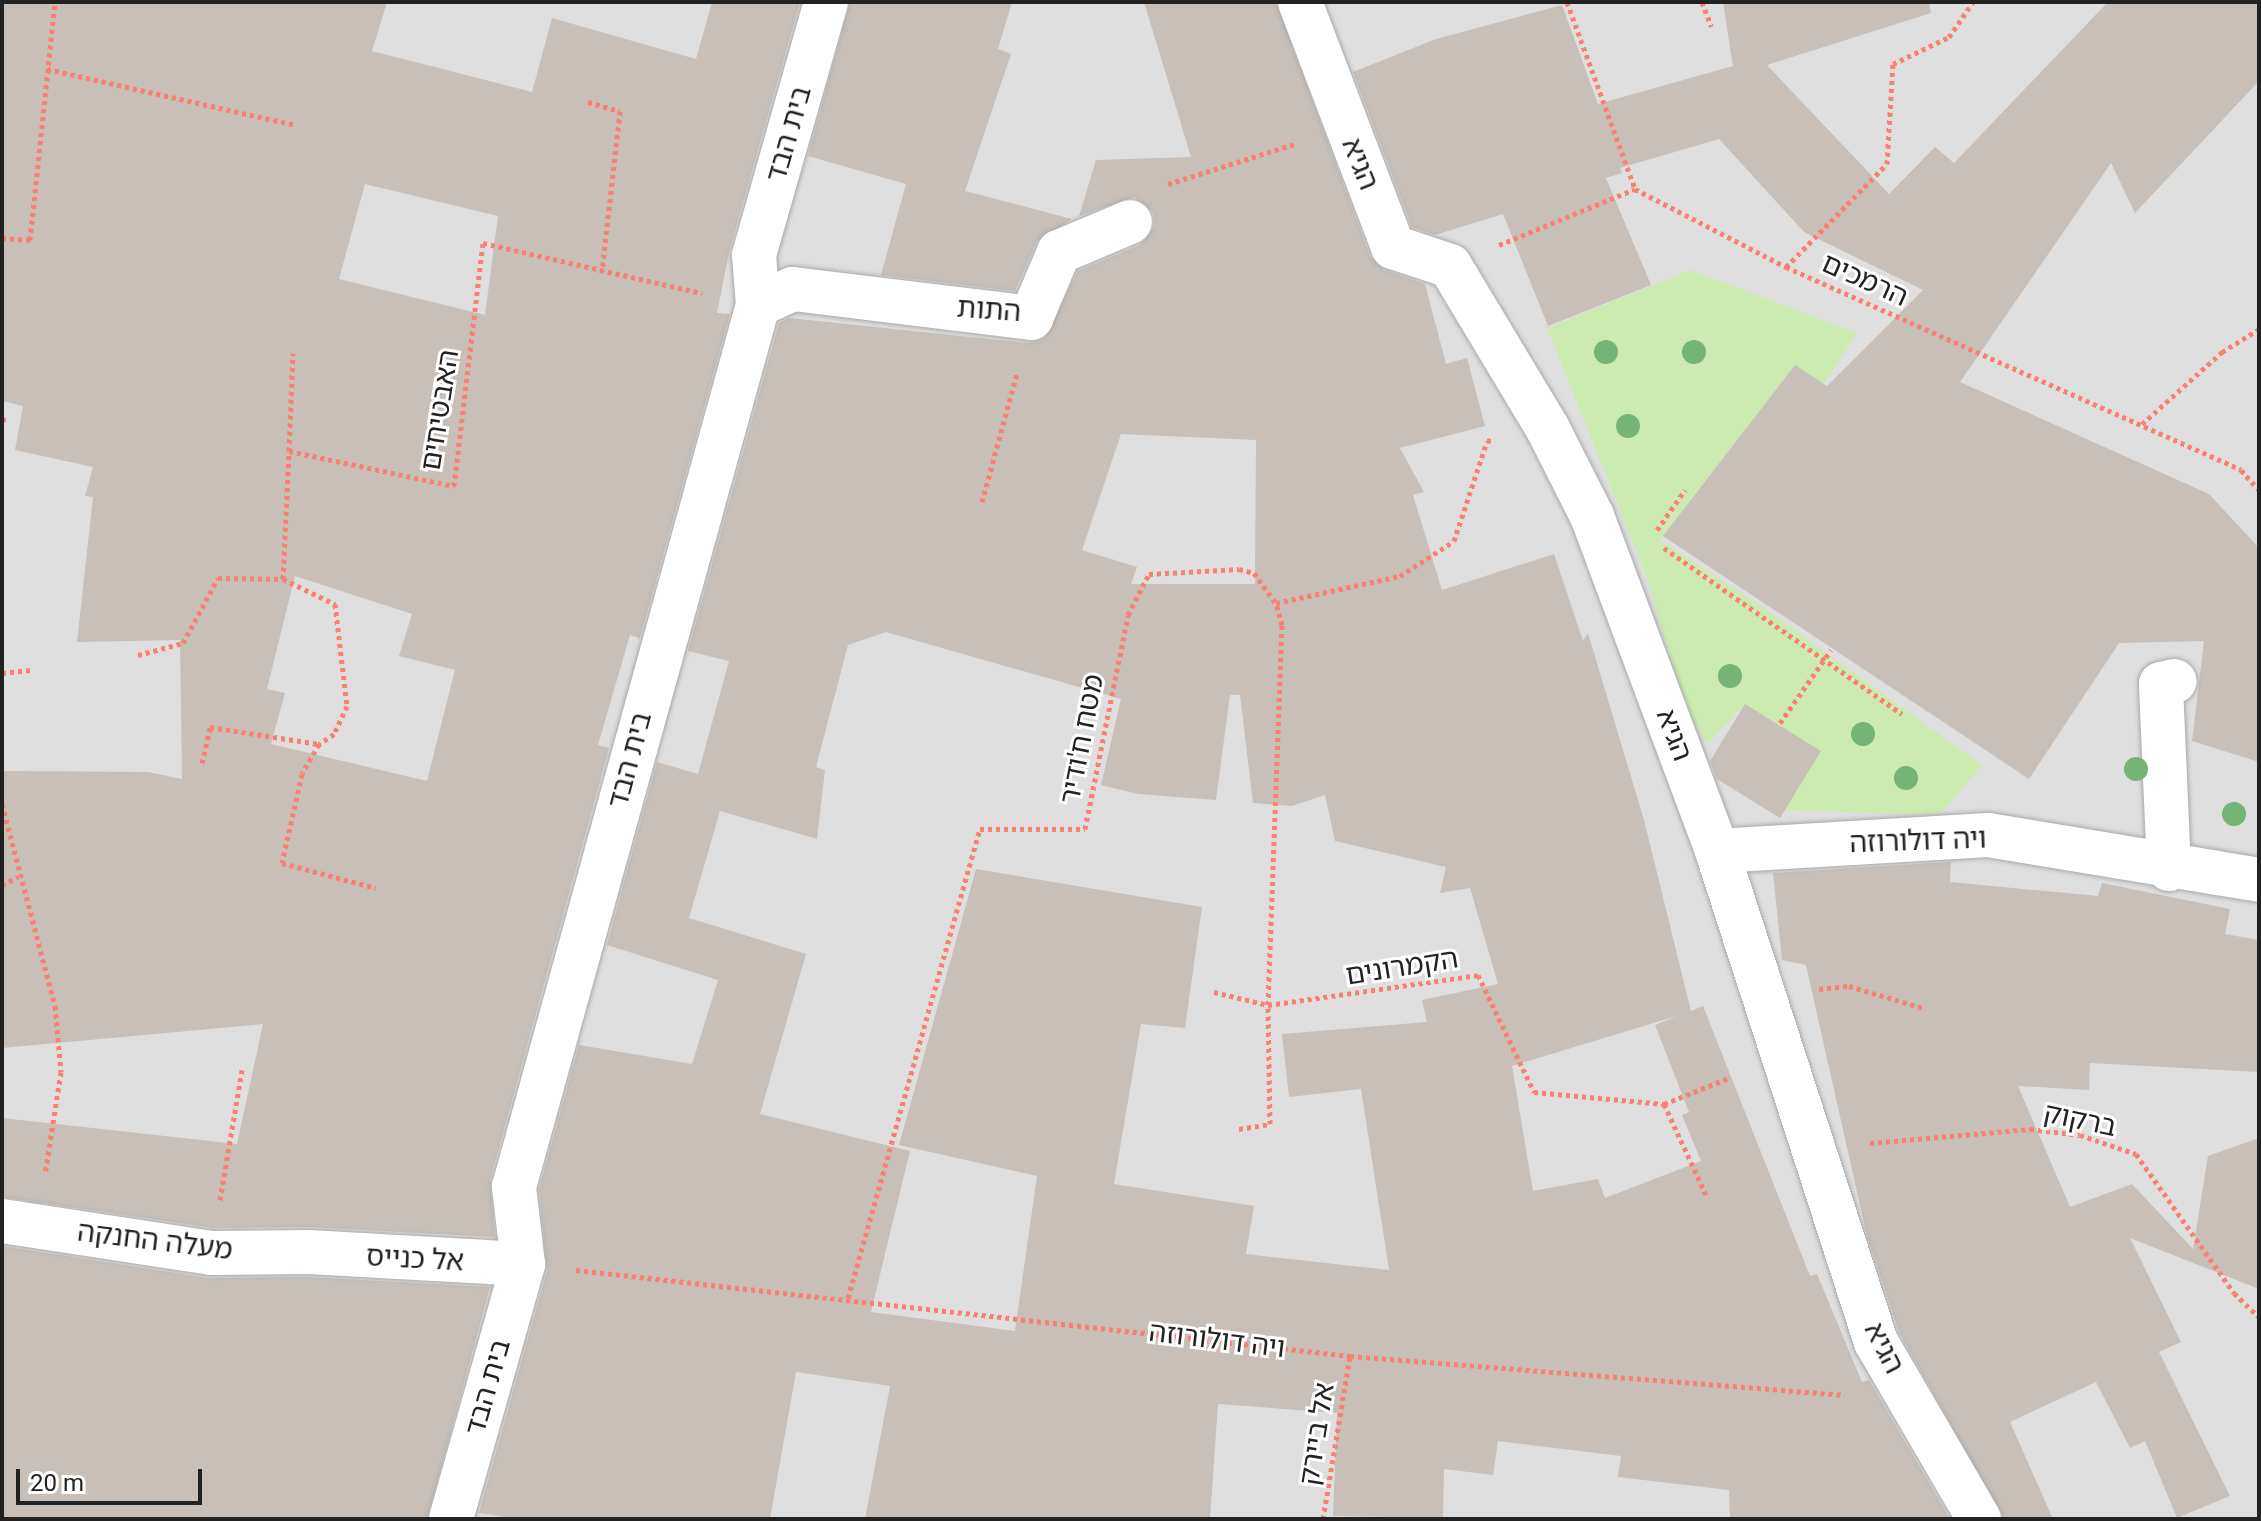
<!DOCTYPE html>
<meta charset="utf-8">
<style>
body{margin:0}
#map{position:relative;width:2261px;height:1521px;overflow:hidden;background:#f2efe9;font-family:Roboto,"Noto Sans Hebrew",sans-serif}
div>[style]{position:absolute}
.residential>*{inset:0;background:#e0dfdf;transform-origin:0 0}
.grass>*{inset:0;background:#cdebb0}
.building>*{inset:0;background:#c7bfb8}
.path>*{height:5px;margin-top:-2.5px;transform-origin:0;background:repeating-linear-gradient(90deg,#fa8072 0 4px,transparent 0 8px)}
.roads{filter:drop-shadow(0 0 2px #a9a9a9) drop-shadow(0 0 2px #a9a9a9)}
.pedestrian>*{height:44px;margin:-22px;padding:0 22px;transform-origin:22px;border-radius:22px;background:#fff}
.minor>*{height:44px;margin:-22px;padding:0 22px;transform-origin:22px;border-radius:22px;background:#fff}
.trees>*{width:24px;height:24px;margin:-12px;border-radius:50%;background:#74b475}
span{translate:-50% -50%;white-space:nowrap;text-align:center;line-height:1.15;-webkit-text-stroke:6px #fff;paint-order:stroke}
.street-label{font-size:28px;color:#222}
.frame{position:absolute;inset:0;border:4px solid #222;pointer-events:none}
.scale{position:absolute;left:16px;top:1469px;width:186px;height:36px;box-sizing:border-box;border:4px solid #222;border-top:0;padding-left:10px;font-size:24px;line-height:28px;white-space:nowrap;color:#222;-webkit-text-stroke:6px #fff;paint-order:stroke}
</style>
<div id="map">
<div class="residential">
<div style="left:2px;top:2px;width:2257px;height:1517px"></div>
</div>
<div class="grass">
<div style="clip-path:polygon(1691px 270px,1857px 333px,1824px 384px,1795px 365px,1660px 540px,1764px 608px,1982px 765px,1943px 811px,1925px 815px,1785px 810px,1745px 704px,1708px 744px,1689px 718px,1644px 570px,1547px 328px)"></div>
</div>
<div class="building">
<div style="clip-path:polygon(evenodd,2px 2px,387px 2px,372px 51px,532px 92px,552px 18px,696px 59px,712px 2px,800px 2px,730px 248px,717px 313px,730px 314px,640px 638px,630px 635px,598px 745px,609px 748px,490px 1180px,495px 1237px,309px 1227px,214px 1228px,2px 1197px,2px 1118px,237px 1144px,263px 1024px,2px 1048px,2px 771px,148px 772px,182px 779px,180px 640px,77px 642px,93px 497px,85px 496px,93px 467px,15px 450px,23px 406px,2px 401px,2px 2px,365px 184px,498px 216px,485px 315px,339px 279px,365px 184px,2px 2px,295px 576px,412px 614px,399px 656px,455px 670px,427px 781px,271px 744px,285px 693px,267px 689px,295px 576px)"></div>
<div style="clip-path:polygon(850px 2px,1012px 2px,998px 49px,1011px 54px,965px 191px,1072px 219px,1037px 241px,1015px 291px,881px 275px,906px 184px,808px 156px)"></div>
<div style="clip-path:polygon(evenodd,1144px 2px,1276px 2px,1370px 256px,1384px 270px,1425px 284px,1446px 364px,1467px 358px,1485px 426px,1400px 448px,1424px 492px,1413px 495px,1442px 590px,1554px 554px,1583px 641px,1588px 633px,1644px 820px,1691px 1011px,1703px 1006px,1810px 1276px,1817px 1274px,1862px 1382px,1869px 1380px,1950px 1519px,1730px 1519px,1729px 1490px,1618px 1477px,1621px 1456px,1498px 1441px,1493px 1475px,1444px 1469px,1443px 1518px,1333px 1516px,1337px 1413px,1218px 1404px,1210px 1519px,865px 1519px,890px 1386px,796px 1372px,770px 1519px,518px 1519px,479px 1513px,547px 1271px,539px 1189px,579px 1045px,692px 1064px,718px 980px,607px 945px,657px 762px,698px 774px,729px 661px,688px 651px,779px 323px,789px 318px,1028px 343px,1044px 339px,1078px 271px,1140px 245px,1155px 226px,1153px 212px,1134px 197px,1079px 216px,1096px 160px,1191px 157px,1144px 2px,1121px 434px,1256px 440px,1255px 584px,1131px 584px,1137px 567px,1082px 550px,1121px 434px,1144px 2px,886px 632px,1121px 699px,1101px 785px,1138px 794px,1216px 800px,1230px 695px,1240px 695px,1253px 803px,1292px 806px,1325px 795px,1335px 841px,1446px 867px,1440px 893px,1470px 888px,1498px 984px,1422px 1000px,1427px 1022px,1282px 1034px,1289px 1097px,1361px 1089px,1389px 1270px,1246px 1254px,1254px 1206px,1114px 1184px,1141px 1024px,1185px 1028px,1202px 907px,976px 869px,899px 1145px,1037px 1176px,1015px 1331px,871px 1312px,910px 1151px,760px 1114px,806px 954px,689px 918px,720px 811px,817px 839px,825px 770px,816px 767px,848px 645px,886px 632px,1144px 2px,1677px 1016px,1655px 1025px,1689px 1112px,1682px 1115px,1701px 1161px,1605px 1198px,1598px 1179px,1533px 1191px,1512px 1066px,1677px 1016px)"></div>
<div style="clip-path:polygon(1723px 2px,1929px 2px,1931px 13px,1767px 65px,1889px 194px,1935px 147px,1954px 163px,2108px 2px,2259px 2px,2259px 81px,2135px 213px,2111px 163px,1960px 382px,2209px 494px,2259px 548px,2259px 762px,2192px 741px,2204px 641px,2119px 643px,2029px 779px,1663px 536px,1795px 365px,1827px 386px,1923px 290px,1804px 232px,1719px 139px,1620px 168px,1622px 173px,1606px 178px,1651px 285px,1548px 326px,1503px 214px,1435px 235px,1412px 227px,1353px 72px,1436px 39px,1562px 5px,1598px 104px,1733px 66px)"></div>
<div style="clip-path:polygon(1745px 704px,1821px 751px,1780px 818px,1717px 779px,1710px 761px)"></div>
<div style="clip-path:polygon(1951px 862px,1950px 882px,2098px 896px,2102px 883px,2230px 909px,2225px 934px,2259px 940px,2259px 1072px,2090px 1063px,2089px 1090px,2018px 1086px,2070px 1207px,2132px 1184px,2193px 1249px,2208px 1156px,2259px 1138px,2259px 1289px,2130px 1238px,2181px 1342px,2159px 1352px,2230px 1496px,2177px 1518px,2145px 1441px,2130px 1448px,2096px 1382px,2010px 1422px,2053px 1519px,2004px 1519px,1899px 1332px,1866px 1232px,1806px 965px,1782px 960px,1773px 873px)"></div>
<div style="clip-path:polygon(2px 1246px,208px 1278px,307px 1277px,490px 1287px,427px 1519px,2px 1519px)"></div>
</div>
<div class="path">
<div style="left:1567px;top:2px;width:199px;rotate:70deg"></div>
<div style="left:1702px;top:2px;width:26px;rotate:69deg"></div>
<div style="left:47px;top:69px;width:254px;rotate:12.7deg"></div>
<div style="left:588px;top:102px;width:33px;rotate:16deg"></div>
<div style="left:620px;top:111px;width:161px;rotate:96.4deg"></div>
<div style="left:1168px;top:184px;width:133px;rotate:-17.5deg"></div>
<div style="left:2px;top:238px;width:28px;rotate:4deg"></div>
<div style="left:30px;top:240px;width:239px;rotate:-84deg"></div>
<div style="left:1499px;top:245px;width:147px;rotate:-22.4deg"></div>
<div style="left:1635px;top:189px;width:170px;rotate:27.3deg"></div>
<div style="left:1786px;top:267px;width:498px;rotate:24deg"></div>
<div style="left:2241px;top:470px;width:27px;rotate:48deg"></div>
<div style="left:1786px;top:267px;width:144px;rotate:-45.6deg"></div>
<div style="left:1887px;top:164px;width:100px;rotate:-86.6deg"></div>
<div style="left:1893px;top:64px;width:62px;rotate:-25.7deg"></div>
<div style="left:1949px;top:37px;width:42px;rotate:-55.6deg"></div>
<div style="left:2px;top:419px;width:4px;rotate:14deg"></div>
<div style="left:2142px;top:424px;width:108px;rotate:-42deg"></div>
<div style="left:2222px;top:352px;width:44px;rotate:-31.9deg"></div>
<div style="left:289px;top:451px;width:98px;rotate:-87.7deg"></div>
<div style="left:982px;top:502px;width:134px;rotate:-74.8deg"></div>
<div style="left:1657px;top:530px;width:49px;rotate:-55deg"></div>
<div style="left:1664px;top:548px;width:290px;rotate:34.9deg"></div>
<div style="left:283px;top:579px;width:58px;rotate:25.7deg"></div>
<div style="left:335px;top:604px;width:103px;rotate:83.3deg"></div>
<div style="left:347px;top:706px;width:31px;rotate:115deg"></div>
<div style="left:334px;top:734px;width:18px;rotate:146deg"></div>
<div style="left:319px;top:744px;width:34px;rotate:120deg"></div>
<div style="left:302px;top:774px;width:91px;rotate:102.7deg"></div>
<div style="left:282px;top:863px;width:97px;rotate:14.9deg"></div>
<div style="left:138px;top:655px;width:47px;rotate:-14.9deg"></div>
<div style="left:183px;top:643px;width:74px;rotate:-61.7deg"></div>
<div style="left:218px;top:578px;width:65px;rotate:0.9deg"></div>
<div style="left:283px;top:579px;width:128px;rotate:-87.3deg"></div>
<div style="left:289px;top:451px;width:169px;rotate:12deg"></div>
<div style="left:454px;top:486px;width:245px;rotate:-83.2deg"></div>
<div style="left:483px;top:243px;width:225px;rotate:12.9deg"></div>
<div style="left:2px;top:673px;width:28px;rotate:-6deg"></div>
<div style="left:1780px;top:723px;width:89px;rotate:-55.1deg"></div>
<div style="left:202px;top:763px;width:37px;rotate:-77deg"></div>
<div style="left:210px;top:727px;width:110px;rotate:8.9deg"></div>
<div style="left:2px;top:804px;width:209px;rotate:75.3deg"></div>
<div style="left:55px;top:1006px;width:66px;rotate:84.8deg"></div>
<div style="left:61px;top:1072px;width:103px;rotate:98.9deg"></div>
<div style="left:2px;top:885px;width:18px;rotate:-27deg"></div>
<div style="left:1819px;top:989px;width:30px;rotate:-6deg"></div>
<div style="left:1849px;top:986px;width:80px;rotate:16.6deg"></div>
<div style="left:1214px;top:992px;width:56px;rotate:13.5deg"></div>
<div style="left:1268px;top:1005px;width:212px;rotate:-8.1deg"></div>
<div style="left:1478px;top:975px;width:130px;rotate:64.4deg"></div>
<div style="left:1534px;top:1092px;width:131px;rotate:5.3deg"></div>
<div style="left:1664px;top:1104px;width:72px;rotate:-21.9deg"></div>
<div style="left:1664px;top:1104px;width:100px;rotate:65.2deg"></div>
<div style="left:1239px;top:1129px;width:31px;rotate:-9deg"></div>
<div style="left:1270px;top:1124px;width:119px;rotate:-91deg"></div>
<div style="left:1268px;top:1005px;width:380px;rotate:-87.9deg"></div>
<div style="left:1282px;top:625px;width:23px;rotate:-105deg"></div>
<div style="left:1870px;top:1143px;width:161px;rotate:-5deg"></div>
<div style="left:2030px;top:1129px;width:50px;rotate:6.8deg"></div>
<div style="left:2080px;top:1135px;width:59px;rotate:18.7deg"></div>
<div style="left:2136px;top:1154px;width:170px;rotate:54.8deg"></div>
<div style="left:2234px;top:1293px;width:35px;rotate:44deg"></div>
<div style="left:220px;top:1200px;width:132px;rotate:-80.4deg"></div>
<div style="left:576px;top:1270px;width:779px;rotate:6.34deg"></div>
<div style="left:1350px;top:1356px;width:496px;rotate:4.5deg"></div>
<div style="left:848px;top:1298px;width:487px;rotate:-74.3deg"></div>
<div style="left:980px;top:829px;width:105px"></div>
<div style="left:1085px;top:829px;width:218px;rotate:-78.6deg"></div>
<div style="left:1128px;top:615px;width:46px;rotate:-62.9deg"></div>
<div style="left:1149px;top:574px;width:90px;rotate:-3.2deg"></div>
<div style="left:1239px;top:569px;width:16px;rotate:15deg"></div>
<div style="left:1254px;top:573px;width:37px;rotate:54deg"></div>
<div style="left:1276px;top:603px;width:127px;rotate:-12.3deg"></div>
<div style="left:1400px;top:576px;width:64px;rotate:-32.9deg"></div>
<div style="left:1454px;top:541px;width:105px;rotate:-71.7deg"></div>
<div style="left:1487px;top:441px;width:5px;rotate:-11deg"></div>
<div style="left:1323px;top:1519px;width:165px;rotate:-80.6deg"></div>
</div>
<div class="roads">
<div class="pedestrian">
<div style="left:1300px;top:2px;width:262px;rotate:69.2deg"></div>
<div style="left:1393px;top:247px;width:60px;rotate:18.4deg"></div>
<div style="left:1450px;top:266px;width:190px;rotate:59deg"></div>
<div style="left:1548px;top:429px;width:97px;rotate:63.2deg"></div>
<div style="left:1592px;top:516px;width:358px;rotate:69.5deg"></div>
<div style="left:1717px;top:851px;width:516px;rotate:72.06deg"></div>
<div style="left:1876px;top:1342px;width:205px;rotate:59.8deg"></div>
<div style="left:758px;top:305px;width:38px;rotate:-25deg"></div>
<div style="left:793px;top:289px;width:240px;rotate:6.9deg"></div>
<div style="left:1031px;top:318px;width:72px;rotate:-67deg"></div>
<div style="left:1059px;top:252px;width:77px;rotate:-22.9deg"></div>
<div style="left:2169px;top:869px;width:185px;rotate:-92.5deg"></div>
<div style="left:2161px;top:684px;width:14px;rotate:-12deg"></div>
<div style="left:2px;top:1221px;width:212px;rotate:8.7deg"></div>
<div style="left:212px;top:1253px;width:96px;rotate:-0.6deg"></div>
<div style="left:308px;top:1252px;width:215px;rotate:3.2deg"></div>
<div style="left:451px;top:1519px;width:265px;rotate:-74.2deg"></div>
<div style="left:523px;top:1264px;width:78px;rotate:-96.7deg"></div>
<div style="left:514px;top:1187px;width:915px;rotate:-74.54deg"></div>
<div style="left:758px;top:305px;width:50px;rotate:-94.6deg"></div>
<div style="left:754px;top:255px;width:263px;rotate:-74.1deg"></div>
</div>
<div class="minor">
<div style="left:1717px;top:851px;width:271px;rotate:-3.4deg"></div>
<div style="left:1988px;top:835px;width:275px;rotate:9.4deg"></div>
</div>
</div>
<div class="trees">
<div style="left:1606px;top:352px"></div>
<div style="left:1694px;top:352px"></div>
<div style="left:1628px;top:426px"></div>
<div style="left:1730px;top:676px"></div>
<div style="left:1863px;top:734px"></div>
<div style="left:2136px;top:769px"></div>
<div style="left:1906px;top:778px"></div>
<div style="left:2234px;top:814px"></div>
</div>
<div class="street-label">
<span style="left:789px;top:134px;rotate:-74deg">בית הבד</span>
<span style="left:1360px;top:164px;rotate:68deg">הגיא</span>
<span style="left:1865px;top:280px;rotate:24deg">הרמכים</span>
<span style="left:989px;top:310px;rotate:4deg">התות</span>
<span style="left:440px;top:410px;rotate:-81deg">האבטיחים</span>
<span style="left:1674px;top:735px;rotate:69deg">הגיא</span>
<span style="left:1082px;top:739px;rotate:-79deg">מטח ח'ודיר</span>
<span style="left:630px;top:760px;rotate:-75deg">בית הבד</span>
<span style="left:1918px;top:841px;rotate:-2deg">ויה דולורוזה</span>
<span style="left:1402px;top:967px;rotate:-9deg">הקמרונים</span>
<span style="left:2080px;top:1120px;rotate:12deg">ברקוק</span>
<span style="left:155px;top:1241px;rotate:7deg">מעלה החנקה</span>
<span style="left:415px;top:1259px;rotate:3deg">אל כנייס</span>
<span style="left:1217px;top:1340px;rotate:7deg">ויה דולורוזה</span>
<span style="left:1884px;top:1348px;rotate:63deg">הגיא</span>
<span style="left:488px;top:1387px;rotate:-74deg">בית הבד</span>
<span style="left:1317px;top:1434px;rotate:-81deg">אל ביירק</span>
</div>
<div class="frame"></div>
<div class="scale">20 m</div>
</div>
